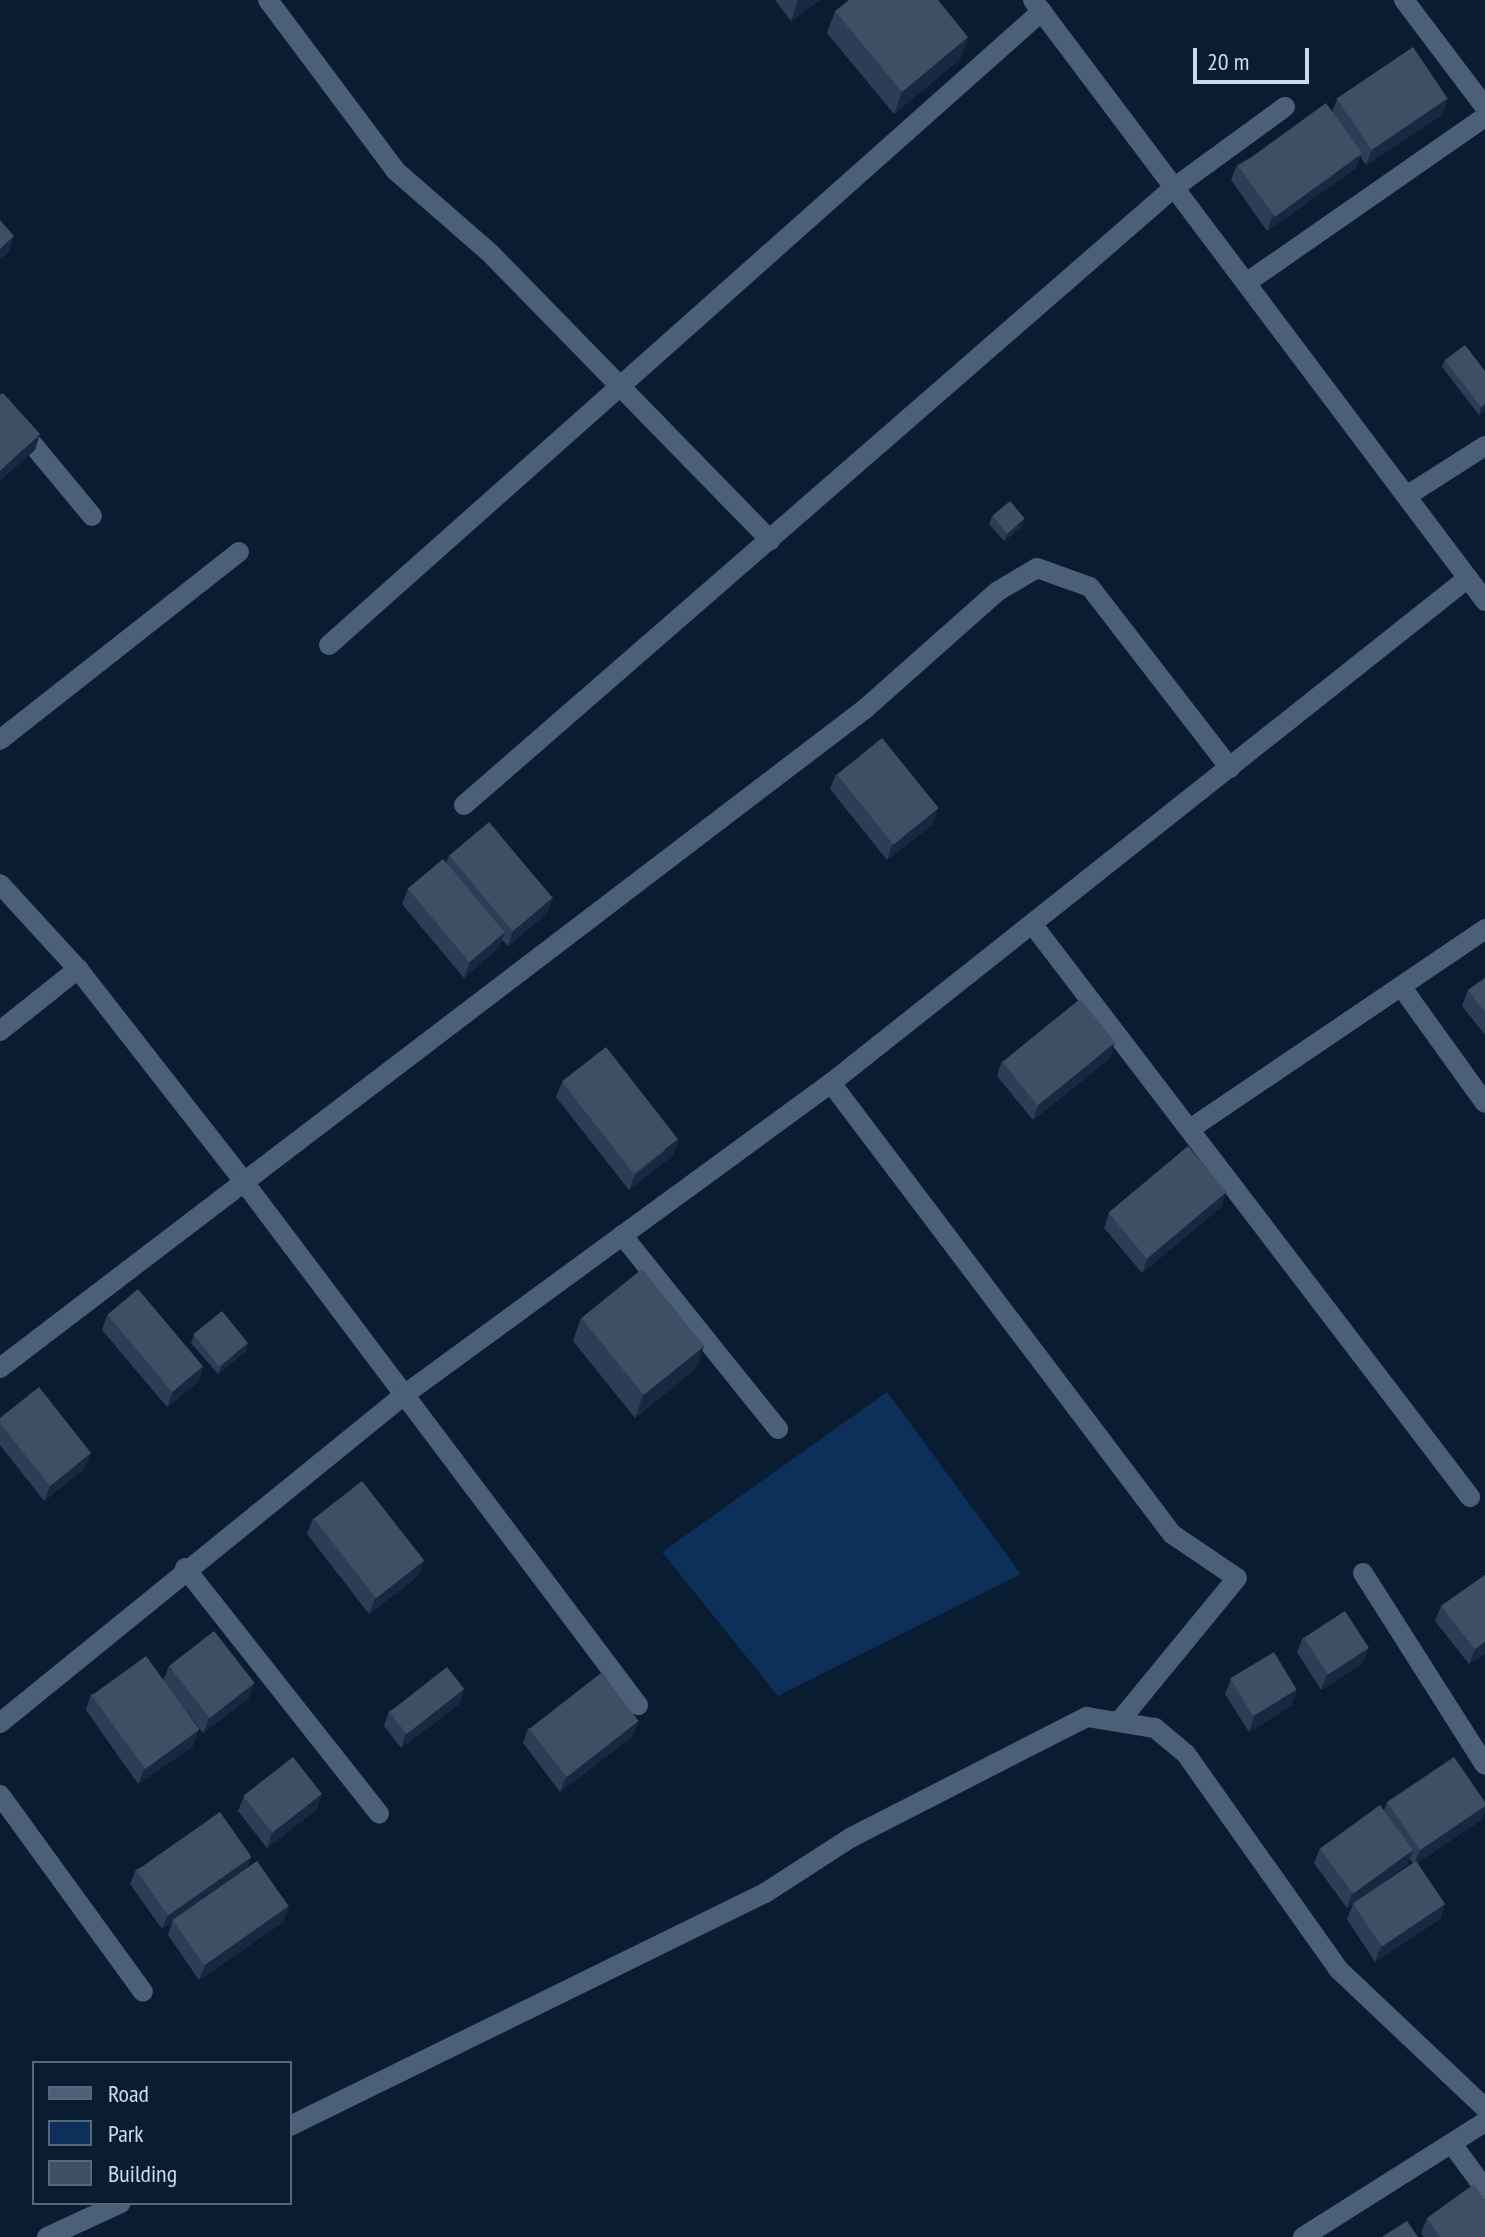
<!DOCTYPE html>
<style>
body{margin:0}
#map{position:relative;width:1485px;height:2237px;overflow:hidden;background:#0a1c32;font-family:"PT Sans Narrow",sans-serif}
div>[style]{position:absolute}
.green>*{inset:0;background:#0c3059}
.street>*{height:20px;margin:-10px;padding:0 10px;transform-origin:10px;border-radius:10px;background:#4b5f78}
.wall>*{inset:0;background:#2c3e55}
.shaded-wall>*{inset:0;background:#172940}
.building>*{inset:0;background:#3e4f65;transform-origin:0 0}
span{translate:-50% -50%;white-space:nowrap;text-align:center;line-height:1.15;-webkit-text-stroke:6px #0a1c32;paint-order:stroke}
.legend{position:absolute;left:32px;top:2061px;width:260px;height:144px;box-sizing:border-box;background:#0a1c32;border:2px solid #58687b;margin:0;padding:10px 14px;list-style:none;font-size:24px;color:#cedae9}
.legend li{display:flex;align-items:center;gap:16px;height:40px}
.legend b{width:40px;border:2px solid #58687b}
.scale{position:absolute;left:1193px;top:48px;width:116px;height:36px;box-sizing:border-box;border:4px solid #cedae9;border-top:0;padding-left:10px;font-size:24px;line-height:28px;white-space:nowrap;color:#cedae9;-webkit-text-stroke:6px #0a1c32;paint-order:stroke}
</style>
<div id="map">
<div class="green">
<div style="clip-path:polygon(887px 1392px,1021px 1574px,778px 1696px,662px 1552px)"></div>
</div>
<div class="street">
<div style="left:268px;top:0;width:214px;rotate:53.2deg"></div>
<div style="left:396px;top:171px;width:126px;rotate:41.1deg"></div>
<div style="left:491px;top:254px;width:400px;rotate:45.7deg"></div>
<div style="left:1033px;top:0;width:752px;rotate:53.05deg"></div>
<div style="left:1404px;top:0;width:134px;rotate:52.9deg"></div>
<div style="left:1246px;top:283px;width:291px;rotate:-34.8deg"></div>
<div style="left:0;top:405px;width:144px;rotate:50.3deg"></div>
<div style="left:1408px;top:495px;width:91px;rotate:-32.5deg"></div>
<div style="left:329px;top:645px;width:954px;rotate:-41.64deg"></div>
<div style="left:0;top:740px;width:304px;rotate:-38.2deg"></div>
<div style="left:464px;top:805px;width:937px;rotate:-41.02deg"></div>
<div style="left:1171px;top:190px;width:141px;rotate:-36.1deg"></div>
<div style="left:0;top:884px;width:115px;rotate:47.5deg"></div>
<div style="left:78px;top:969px;width:265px;rotate:52deg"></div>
<div style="left:241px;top:1178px;width:660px;rotate:53.01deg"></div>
<div style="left:1033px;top:925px;width:720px;rotate:52.62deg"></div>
<div style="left:1403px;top:989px;width:140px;rotate:54.3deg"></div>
<div style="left:0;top:1031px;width:100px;rotate:-38.5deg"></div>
<div style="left:831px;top:1083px;width:565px;rotate:52.91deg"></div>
<div style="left:1172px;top:1534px;width:78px;rotate:34.1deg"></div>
<div style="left:1237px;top:1578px;width:180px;rotate:129.4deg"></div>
<div style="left:1193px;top:1127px;width:353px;rotate:-34.1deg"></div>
<div style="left:622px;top:1235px;width:249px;rotate:51.2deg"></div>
<div style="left:0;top:1368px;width:1089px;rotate:-37.31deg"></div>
<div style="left:866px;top:708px;width:176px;rotate:-41.6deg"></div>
<div style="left:998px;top:591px;width:45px;rotate:-30.5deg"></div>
<div style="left:1037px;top:568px;width:56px;rotate:19.7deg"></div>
<div style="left:1090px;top:587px;width:229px;rotate:52.3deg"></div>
<div style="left:185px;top:1568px;width:313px;rotate:51.7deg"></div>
<div style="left:1363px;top:1573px;width:227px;rotate:57.6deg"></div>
<div style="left:0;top:1723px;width:520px;rotate:-39.07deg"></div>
<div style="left:404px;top:1395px;width:529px;rotate:-36.15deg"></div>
<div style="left:831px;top:1083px;width:813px;rotate:-38.41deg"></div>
<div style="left:0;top:1795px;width:243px;rotate:54deg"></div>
<div style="left:290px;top:2126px;width:529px;rotate:-26.13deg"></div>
<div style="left:765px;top:1893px;width:103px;rotate:-32.8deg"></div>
<div style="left:852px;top:1837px;width:264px;rotate:-27.1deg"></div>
<div style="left:1087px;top:1717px;width:69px;rotate:9.2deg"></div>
<div style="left:1155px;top:1728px;width:40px;rotate:40deg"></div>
<div style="left:1186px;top:1754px;width:263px;rotate:54.7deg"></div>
<div style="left:1338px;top:1969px;width:202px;rotate:43.4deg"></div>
<div style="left:1452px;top:2144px;width:56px;rotate:53.7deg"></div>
<div style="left:47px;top:2237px;width:81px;rotate:-24.7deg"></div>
<div style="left:1303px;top:2237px;width:215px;rotate:-32.3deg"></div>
</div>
<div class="wall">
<div style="clip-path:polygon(775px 0,820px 0,791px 21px)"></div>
<div style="clip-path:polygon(835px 11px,968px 37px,960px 59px,894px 114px,827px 33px)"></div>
<div style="clip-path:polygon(1337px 99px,1443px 114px,1366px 165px,1360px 156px,1356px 168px,1267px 231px,1231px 180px,1237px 165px,1332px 112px)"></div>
<div style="clip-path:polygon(1445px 360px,1485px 371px,1485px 410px,1479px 415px,1442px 367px)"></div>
<div style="clip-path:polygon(992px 516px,1022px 527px,1004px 541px,989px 524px)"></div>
<div style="clip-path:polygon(836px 774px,933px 824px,887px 860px,830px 789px)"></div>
<div style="clip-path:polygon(449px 856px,553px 897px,547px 913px,508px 946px,502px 940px,499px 947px,464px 978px,402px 904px,408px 889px,446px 863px)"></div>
<div style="clip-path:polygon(1485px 978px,1485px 1035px,1462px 1006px,1468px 990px)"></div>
<div style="clip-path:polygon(1110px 1058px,1033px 1120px,997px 1076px,1002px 1061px)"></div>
<div style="clip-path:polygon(562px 1082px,673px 1155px,629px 1190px,556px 1097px)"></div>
<div style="clip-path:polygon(1226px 1192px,1221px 1207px,1142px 1273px,1104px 1228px,1109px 1213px)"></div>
<div style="clip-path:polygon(107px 1315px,203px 1366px,198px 1382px,167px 1407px,102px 1330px)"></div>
<div style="clip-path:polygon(581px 1318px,704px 1346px,696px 1368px,635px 1418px,573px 1341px)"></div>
<div style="clip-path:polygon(194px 1335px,248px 1343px,246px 1351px,218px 1374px,191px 1343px)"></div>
<div style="clip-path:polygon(0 1418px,85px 1468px,44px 1501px,0 1445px)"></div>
<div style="clip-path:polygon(313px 1518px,418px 1576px,369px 1614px,307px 1534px)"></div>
<div style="clip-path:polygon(1485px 1575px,1485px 1654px,1469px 1664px,1435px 1621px,1441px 1606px)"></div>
<div style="clip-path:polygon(1303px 1637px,1363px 1663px,1321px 1690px,1297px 1652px)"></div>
<div style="clip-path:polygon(169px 1666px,249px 1698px,203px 1733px,171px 1691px,193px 1746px,138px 1784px,86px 1710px,91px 1694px,163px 1681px)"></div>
<div style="clip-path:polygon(1231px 1679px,1292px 1705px,1249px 1732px,1225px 1694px)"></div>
<div style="clip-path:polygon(464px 1689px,459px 1704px,401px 1748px,384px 1726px,389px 1711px)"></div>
<div style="clip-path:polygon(528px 1728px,633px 1736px,560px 1792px,523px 1743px)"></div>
<div style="clip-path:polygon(244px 1796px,317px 1809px,267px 1848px,238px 1811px)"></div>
<div style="clip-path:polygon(evenodd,1387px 1802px,1485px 1802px,1485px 1811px,1481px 1820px,1417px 1863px,1445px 1904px,1440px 1919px,1375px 1962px,1347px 1919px,1353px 1904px,1347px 1908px,1314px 1863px,1320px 1848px,1384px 1810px,1387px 1802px,1409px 1858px,1413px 1863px,1356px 1902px,1407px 1865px,1409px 1858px)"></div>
<div style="clip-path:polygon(251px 1857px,247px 1868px,289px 1906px,283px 1922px,199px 1980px,168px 1935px,172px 1922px,162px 1929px,130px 1884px,136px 1869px)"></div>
<div style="clip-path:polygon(1427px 2218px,1485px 2237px,1424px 2237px,1421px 2233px)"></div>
</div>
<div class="shaded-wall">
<div style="clip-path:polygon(798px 0,820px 0,791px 21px)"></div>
<div style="clip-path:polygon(968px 37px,960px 59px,894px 114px,902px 92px)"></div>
<div style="clip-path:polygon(1448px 98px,1443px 114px,1366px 165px,1372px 150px)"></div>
<div style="clip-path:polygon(1362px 153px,1356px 168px,1267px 231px,1273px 215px)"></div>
<div style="clip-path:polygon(14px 236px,9px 252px,0 259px,0 249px)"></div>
<div style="clip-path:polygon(1485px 404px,1485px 410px,1479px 415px,1481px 407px)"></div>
<div style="clip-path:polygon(40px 434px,35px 450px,0 481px,0 471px)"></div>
<div style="clip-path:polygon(1025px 519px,1022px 527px,1004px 541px,1007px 534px)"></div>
<div style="clip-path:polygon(938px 808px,933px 824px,887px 860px,892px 845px)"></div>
<div style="clip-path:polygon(553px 897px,547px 913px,508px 946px,513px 931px)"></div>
<div style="clip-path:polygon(505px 932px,499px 947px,464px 978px,470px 962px)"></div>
<div style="clip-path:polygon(1115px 1043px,1110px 1058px,1033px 1120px,1038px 1105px)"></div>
<div style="clip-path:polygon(679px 1139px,673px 1155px,629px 1190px,635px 1175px)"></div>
<div style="clip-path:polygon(1226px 1192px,1221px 1207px,1142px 1273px,1148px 1257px)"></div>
<div style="clip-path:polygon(248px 1343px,246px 1351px,218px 1374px,221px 1366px)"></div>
<div style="clip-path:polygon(704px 1346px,696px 1368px,635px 1418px,643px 1395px)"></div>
<div style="clip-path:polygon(203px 1366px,198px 1382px,167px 1407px,173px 1391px)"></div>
<div style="clip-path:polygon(91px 1453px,85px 1468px,44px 1501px,50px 1486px)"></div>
<div style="clip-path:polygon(424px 1561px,418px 1576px,369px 1614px,375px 1598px)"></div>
<div style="clip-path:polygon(1485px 1642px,1485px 1654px,1469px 1664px,1475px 1649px)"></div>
<div style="clip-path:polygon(1369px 1648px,1363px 1663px,1321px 1690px,1327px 1674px)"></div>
<div style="clip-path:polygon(254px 1683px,249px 1698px,203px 1733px,209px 1718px)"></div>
<div style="clip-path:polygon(464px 1689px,459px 1704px,401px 1748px,406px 1733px)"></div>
<div style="clip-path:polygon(1297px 1690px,1292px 1705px,1249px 1732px,1254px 1716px)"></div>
<div style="clip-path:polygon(639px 1721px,633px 1736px,560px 1792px,566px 1777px)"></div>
<div style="clip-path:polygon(199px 1730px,193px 1746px,138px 1784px,144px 1769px)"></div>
<div style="clip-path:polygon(322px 1794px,317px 1809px,267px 1848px,272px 1832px)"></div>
<div style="clip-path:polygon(1485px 1806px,1485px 1811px,1481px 1820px,1414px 1865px,1420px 1850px)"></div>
<div style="clip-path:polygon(1413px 1850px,1407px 1865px,1347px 1908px,1352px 1893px)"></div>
<div style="clip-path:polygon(251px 1857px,245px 1872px,173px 1920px,172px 1922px,162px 1929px,168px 1914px)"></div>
<div style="clip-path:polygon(1445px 1904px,1440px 1919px,1375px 1962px,1381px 1946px)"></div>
<div style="clip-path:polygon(289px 1906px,283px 1922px,199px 1980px,205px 1965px)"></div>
</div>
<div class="building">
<div style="clip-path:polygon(849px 0,938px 0,968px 37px,902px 92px,835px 11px)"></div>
<div style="left:1413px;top:47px;width:62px;height:92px;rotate:56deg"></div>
<div style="left:1326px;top:103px;width:62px;height:108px;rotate:54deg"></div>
<div style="clip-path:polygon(0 220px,14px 236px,0 249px)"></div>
<div style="clip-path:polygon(1465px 345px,1485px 371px,1485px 404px,1481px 407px,1445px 360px)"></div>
<div style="clip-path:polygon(3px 393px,40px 434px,0 471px,0 395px)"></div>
<div style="left:1010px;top:501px;width:23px;height:23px;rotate:50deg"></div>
<div style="left:882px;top:738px;width:90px;height:58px;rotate:51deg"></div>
<div style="left:489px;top:822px;width:99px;height:52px;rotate:50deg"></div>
<div style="left:443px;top:859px;width:96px;height:46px;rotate:50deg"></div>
<div style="clip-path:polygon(1485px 978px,1485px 1012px,1468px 990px)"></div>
<div style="left:1080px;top:999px;width:56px;height:100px;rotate:51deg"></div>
<div style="left:606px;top:1047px;width:117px;height:56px;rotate:52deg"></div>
<div style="left:1188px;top:1146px;width:60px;height:104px;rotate:50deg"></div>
<div style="left:642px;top:1269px;width:99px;height:78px;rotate:51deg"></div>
<div style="left:138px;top:1289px;width:101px;height:40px;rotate:50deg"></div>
<div style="left:222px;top:1311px;width:41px;height:37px;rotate:51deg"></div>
<div style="clip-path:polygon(39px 1387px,91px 1453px,50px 1486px,0 1423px,0 1418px)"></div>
<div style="left:362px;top:1481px;width:101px;height:61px;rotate:52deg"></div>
<div style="clip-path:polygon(1485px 1575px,1485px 1642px,1475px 1649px,1441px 1606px)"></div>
<div style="left:1345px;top:1611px;width:44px;height:49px;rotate:57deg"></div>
<div style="left:214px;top:1631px;width:66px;height:57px;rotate:52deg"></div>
<div style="left:1274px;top:1652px;width:44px;height:51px;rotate:59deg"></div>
<div style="left:146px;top:1656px;width:91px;height:67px;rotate:54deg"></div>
<div style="left:447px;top:1667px;width:28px;height:73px;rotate:52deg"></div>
<div style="left:601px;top:1673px;width:61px;height:91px;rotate:52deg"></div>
<div style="left:293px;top:1757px;width:47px;height:63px;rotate:52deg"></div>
<div style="clip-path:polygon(1454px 1757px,1485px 1802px,1485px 1806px,1420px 1850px,1387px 1802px)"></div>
<div style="left:1380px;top:1805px;width:56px;height:74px;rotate:54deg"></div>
<div style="left:220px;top:1812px;width:55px;height:102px;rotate:55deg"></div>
<div style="left:257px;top:1861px;width:55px;height:103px;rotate:55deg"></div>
<div style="left:1416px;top:1861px;width:52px;height:76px;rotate:56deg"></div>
<div style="clip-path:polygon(1474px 2184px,1485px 2200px,1485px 2237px,1440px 2237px,1427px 2218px)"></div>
<div style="clip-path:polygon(1407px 2221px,1418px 2237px,1382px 2237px)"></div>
</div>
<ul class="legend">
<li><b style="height:10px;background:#4b5f78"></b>Road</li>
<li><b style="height:22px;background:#0c3059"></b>Park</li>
<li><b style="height:22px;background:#3e4f65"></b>Building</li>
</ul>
<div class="scale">20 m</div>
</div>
